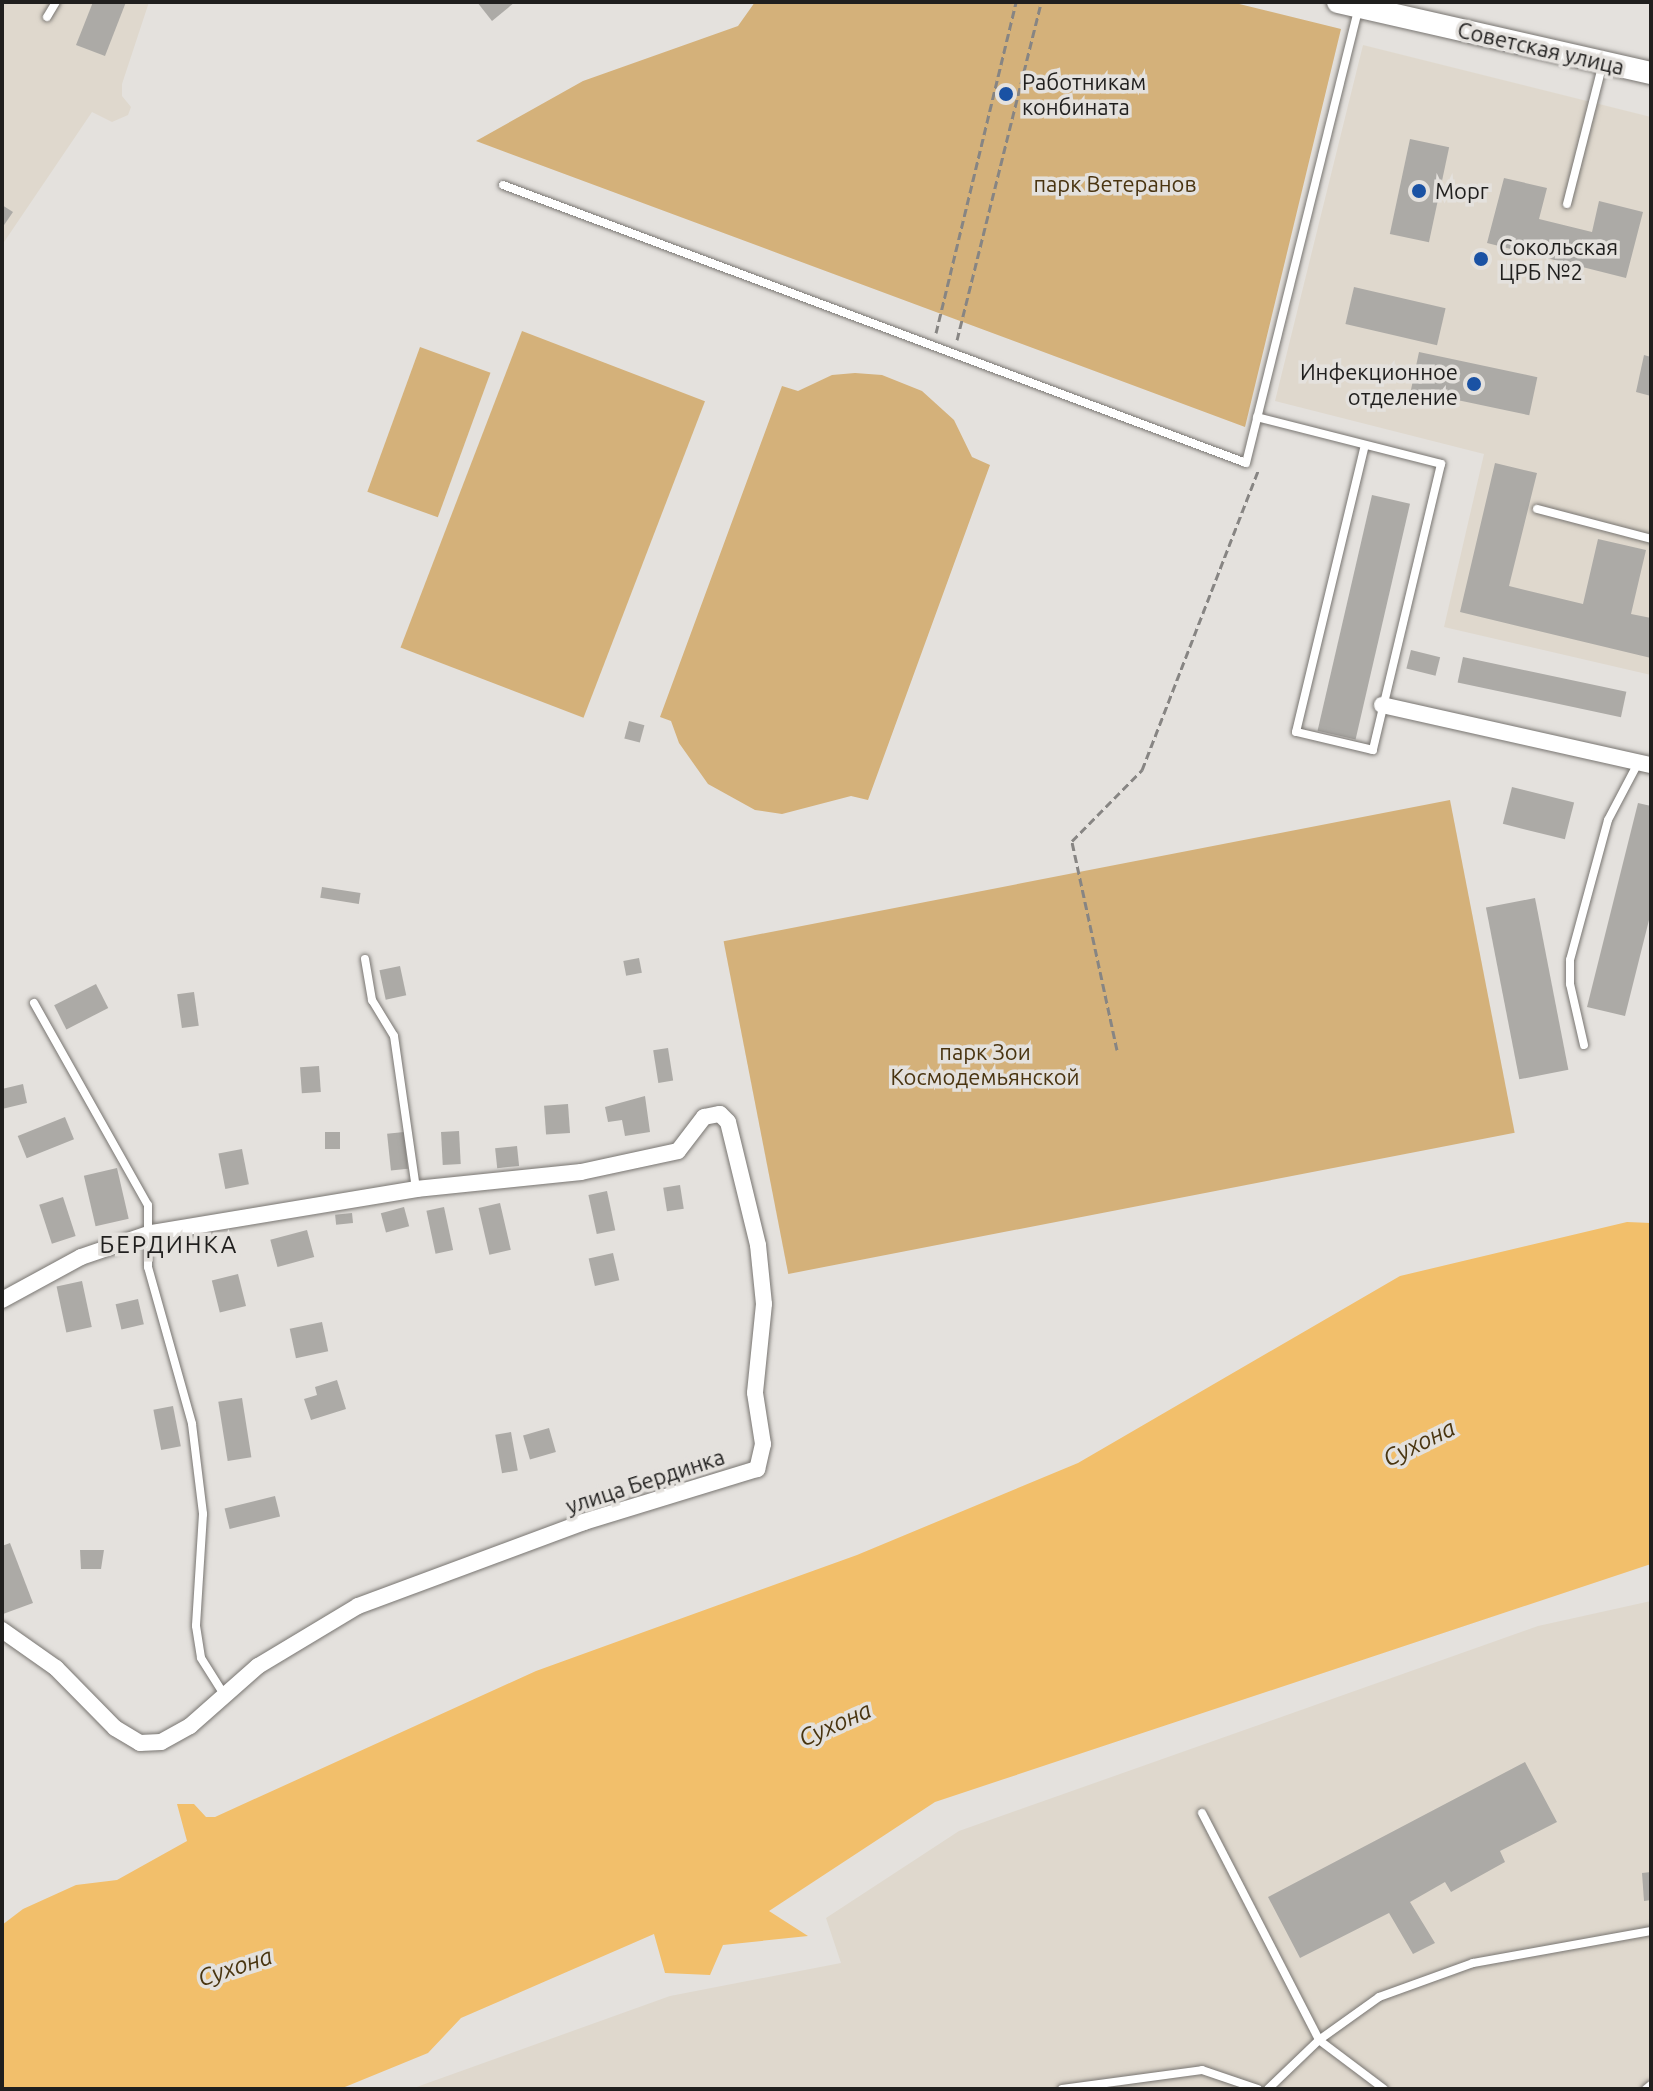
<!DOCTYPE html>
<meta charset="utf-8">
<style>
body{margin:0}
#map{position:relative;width:1653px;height:2091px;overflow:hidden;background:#e4e1dd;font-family:Ubuntu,sans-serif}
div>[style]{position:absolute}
.built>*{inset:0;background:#dfd8cd}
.green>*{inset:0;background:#d4b17a;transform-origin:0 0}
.water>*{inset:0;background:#f2bf6b}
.building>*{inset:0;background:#acaaa6;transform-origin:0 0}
.path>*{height:3px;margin-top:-1.5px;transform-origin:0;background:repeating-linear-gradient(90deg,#878583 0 8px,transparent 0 12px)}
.roads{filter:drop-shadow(0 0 2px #787571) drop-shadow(0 0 2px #787571)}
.service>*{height:8px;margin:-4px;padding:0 4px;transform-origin:4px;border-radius:4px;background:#fff}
.minor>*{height:16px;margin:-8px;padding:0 8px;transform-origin:8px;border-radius:8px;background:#fff}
.secondary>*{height:22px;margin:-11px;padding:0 11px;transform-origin:11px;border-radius:11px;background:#fff}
.dots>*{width:22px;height:22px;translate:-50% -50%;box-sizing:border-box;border:4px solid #e4e1dd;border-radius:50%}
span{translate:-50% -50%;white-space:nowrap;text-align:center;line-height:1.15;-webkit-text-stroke:7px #e4e1dd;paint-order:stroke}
.street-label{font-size:22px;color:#201f1e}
.poi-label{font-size:22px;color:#201f1e}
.left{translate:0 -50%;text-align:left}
.right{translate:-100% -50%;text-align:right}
.park-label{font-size:22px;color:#493410}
.neighbourhood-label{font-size:24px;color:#201f1e;letter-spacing:2px}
.water-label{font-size:24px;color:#493510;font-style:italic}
.frame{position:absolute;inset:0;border:4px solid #201f1e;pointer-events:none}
</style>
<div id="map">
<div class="built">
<div style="clip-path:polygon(2px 2px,149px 2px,122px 84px,122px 96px,131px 107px,128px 115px,112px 122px,92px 112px,2px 245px)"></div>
<div style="clip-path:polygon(1363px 45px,1651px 117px,1651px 675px,1444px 627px,1484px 454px,1275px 401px)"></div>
<div style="clip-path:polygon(1651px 1601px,1651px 2089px,411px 2089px,670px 1996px,841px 1963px,826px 1918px,959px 1831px,1538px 1626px)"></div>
</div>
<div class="green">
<div style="clip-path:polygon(755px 2px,1231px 2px,1341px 29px,1245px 427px,476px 141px,583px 81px,738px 26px)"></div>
<div style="left:522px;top:331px;width:196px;height:339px;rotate:21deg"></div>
<div style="left:420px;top:347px;width:75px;height:154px;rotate:20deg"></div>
<div style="clip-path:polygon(855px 373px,882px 375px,922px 391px,954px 420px,972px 457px,990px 465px,868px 800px,851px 796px,782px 814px,755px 810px,708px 784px,679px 743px,671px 721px,660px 717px,782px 386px,798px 391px,832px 375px)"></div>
<div style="left:1450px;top:800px;width:339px;height:740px;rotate:79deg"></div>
</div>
<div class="water">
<div style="clip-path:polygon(1627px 1222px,1651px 1223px,1651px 1564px,935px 1802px,769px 1911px,808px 1936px,723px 1945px,710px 1975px,665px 1973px,654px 1934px,461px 2018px,428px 2053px,340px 2089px,2px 2089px,2px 1925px,23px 1909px,76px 1885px,117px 1880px,187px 1841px,177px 1804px,194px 1804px,206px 1817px,215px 1817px,536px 1671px,857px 1555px,1078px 1463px,1400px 1276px)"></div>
</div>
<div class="building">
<div style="clip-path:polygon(93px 2px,126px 2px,105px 56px,76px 45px)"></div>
<div style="clip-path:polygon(477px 2px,515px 2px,492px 21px)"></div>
<div style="left:1410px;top:139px;width:40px;height:97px;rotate:12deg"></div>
<div style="clip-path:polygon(1504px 178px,1547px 188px,1539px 219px,1592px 232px,1599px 201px,1643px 212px,1626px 278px,1487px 243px)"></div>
<div style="clip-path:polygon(2px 205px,13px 212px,2px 228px)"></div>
<div style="left:1354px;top:287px;width:94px;height:38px;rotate:13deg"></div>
<div style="left:1419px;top:352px;width:121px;height:39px;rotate:12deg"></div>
<div style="clip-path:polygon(1644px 355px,1651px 357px,1651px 396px,1636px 392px)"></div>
<div style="clip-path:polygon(1495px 463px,1537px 473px,1509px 586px,1583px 604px,1598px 539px,1646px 550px,1631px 614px,1651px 618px,1651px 658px,1460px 612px)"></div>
<div style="left:1372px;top:495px;width:39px;height:242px;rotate:13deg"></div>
<div style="left:1411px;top:650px;width:30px;height:19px;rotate:14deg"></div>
<div style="left:1463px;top:657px;width:167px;height:26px;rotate:12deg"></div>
<div style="left:629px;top:721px;width:16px;height:18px;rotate:15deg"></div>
<div style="left:1512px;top:787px;width:64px;height:38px;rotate:14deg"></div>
<div style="clip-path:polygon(1638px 803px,1651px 806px,1651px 912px,1625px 1016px,1587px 1007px)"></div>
<div style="left:322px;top:887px;width:39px;height:11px;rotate:9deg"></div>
<div style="left:1535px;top:898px;width:175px;height:50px;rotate:79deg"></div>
<div style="left:639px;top:958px;width:15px;height:16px;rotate:79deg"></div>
<div style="left:400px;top:966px;width:30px;height:21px;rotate:78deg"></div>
<div style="left:96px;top:984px;width:27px;height:47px;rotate:63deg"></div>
<div style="left:194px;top:992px;width:34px;height:17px;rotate:82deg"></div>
<div style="left:668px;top:1048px;width:33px;height:15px;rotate:81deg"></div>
<div style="left:319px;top:1066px;width:26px;height:19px;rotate:86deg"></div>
<div style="clip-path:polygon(23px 1084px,27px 1103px,2px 1109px,2px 1089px)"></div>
<div style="clip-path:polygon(645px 1096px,650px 1132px,625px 1136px,622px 1120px,608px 1122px,605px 1107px)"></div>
<div style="left:568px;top:1104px;width:29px;height:24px;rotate:86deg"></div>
<div style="left:65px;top:1117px;width:24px;height:51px;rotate:68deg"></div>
<div style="left:459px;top:1131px;width:33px;height:18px;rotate:87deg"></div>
<div style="left:325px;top:1132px;width:15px;height:17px"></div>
<div style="left:404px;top:1132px;width:37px;height:17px;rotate:84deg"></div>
<div style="left:517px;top:1146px;width:20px;height:22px;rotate:84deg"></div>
<div style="left:242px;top:1149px;width:36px;height:24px;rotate:79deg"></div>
<div style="left:117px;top:1168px;width:52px;height:34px;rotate:77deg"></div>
<div style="left:680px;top:1185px;width:24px;height:17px;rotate:81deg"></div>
<div style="left:607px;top:1191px;width:40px;height:19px;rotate:78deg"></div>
<div style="left:63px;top:1197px;width:41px;height:25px;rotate:72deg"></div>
<div style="left:500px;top:1203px;width:48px;height:22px;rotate:77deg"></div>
<div style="left:404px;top:1207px;width:20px;height:24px;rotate:75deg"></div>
<div style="left:444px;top:1207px;width:44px;height:18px;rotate:78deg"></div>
<div style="left:352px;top:1213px;width:10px;height:17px;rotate:84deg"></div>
<div style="left:307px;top:1230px;width:28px;height:38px;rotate:75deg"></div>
<div style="left:613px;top:1253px;width:28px;height:25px;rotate:77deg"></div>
<div style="left:238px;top:1274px;width:33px;height:27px;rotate:76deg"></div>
<div style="left:82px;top:1281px;width:47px;height:26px;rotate:78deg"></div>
<div style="left:138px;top:1299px;width:26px;height:23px;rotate:77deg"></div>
<div style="left:322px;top:1322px;width:30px;height:33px;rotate:78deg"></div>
<div style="clip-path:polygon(337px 1380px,346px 1409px,311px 1420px,304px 1399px,317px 1395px,315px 1387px)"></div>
<div style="left:242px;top:1398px;width:60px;height:24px;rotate:81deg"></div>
<div style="left:173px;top:1406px;width:41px;height:20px;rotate:79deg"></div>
<div style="left:549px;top:1428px;width:25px;height:27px;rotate:74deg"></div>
<div style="left:511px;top:1432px;width:39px;height:16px;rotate:80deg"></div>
<div style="left:275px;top:1496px;width:21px;height:52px;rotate:76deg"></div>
<div style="clip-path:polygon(10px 1543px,33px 1603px,3px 1614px,2px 1546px)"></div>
<div style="clip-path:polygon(80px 1550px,104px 1550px,101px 1569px,81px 1569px)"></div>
<div style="clip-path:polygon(1525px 1762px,1557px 1822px,1500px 1851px,1505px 1862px,1451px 1892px,1445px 1882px,1410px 1902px,1435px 1943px,1413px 1954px,1389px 1913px,1300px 1958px,1268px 1897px)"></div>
<div style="clip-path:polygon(1651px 1872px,1651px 1900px,1644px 1901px,1642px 1873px)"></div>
</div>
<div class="path">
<div style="left:936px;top:333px;width:341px;rotate:-76.4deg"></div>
<div style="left:957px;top:340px;width:348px;rotate:-76deg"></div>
<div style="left:1117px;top:1050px;width:214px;rotate:-102.2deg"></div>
<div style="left:1072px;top:841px;width:100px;rotate:-45.4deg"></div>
<div style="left:1142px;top:770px;width:321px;rotate:-68.8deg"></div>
</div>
<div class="roads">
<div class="service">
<div style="left:47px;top:17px;width:17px;rotate:-59deg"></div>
<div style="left:503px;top:185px;width:793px;rotate:20.51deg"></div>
<div style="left:1246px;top:463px;width:467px;rotate:-76.1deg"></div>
<div style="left:1567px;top:204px;width:146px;rotate:-75.7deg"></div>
<div style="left:1257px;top:417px;width:190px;rotate:14.3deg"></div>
<div style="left:1441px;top:464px;width:294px;rotate:103.4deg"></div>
<div style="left:1373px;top:750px;width:79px;rotate:-166.8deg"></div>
<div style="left:1296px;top:732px;width:295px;rotate:-76.5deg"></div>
<div style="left:1537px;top:509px;width:118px;rotate:14.7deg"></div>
<div style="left:365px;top:959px;width:42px;rotate:80.3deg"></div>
<div style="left:372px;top:1000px;width:42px;rotate:58.6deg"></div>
<div style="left:394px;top:1036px;width:155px;rotate:81.8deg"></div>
<div style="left:34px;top:1003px;width:232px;rotate:60.6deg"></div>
<div style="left:148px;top:1205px;width:62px;rotate:90deg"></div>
<div style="left:148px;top:1267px;width:163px;rotate:74.3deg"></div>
<div style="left:192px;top:1424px;width:91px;rotate:83deg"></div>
<div style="left:203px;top:1514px;width:112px;rotate:93.6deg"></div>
<div style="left:196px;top:1626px;width:32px;rotate:81deg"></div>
<div style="left:201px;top:1658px;width:41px;rotate:57.8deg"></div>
<div style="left:1584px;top:1045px;width:63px;rotate:-102.9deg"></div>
<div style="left:1570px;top:984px;width:24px;rotate:-90deg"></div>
<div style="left:1570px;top:960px;width:145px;rotate:-74.8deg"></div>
<div style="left:1608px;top:820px;width:64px;rotate:-62.2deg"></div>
<div style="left:1202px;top:1813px;width:255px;rotate:62.7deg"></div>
<div style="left:1319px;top:2040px;width:81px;rotate:37deg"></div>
<div style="left:1062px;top:2089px;width:141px;rotate:-7.7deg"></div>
<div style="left:1202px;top:2070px;width:59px;rotate:18.7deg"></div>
<div style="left:1268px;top:2089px;width:71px;rotate:-43.9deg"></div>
<div style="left:1319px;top:2040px;width:74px;rotate:-35.6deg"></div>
<div style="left:1379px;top:1997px;width:100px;rotate:-19.9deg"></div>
<div style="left:1473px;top:1963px;width:181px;rotate:-10.2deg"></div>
<div style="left:1646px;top:2089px;width:6px;rotate:-39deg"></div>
</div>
<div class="minor">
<div style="left:1382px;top:705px;width:276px;rotate:12.6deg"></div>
<div style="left:2px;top:1300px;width:90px;rotate:-28.6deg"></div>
<div style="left:81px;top:1257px;width:74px;rotate:-18.9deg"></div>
<div style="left:151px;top:1233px;width:269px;rotate:-9.4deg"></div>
<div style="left:416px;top:1189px;width:166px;rotate:-5.9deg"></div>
<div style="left:581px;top:1172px;width:99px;rotate:-12.2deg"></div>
<div style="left:678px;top:1151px;width:43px;rotate:-52.6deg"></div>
<div style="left:704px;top:1117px;width:16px;rotate:-11deg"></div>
<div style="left:720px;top:1114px;width:11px;rotate:45deg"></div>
<div style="left:728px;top:1122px;width:127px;rotate:76.3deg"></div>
<div style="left:758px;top:1245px;width:59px;rotate:84.2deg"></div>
<div style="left:764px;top:1304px;width:89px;rotate:95.8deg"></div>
<div style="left:755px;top:1393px;width:52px;rotate:81.1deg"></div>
<div style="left:763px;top:1444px;width:26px;rotate:103deg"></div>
<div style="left:757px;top:1469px;width:181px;rotate:163deg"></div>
<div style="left:584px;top:1522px;width:241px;rotate:159.6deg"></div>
<div style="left:358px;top:1606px;width:117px;rotate:149deg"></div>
<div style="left:258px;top:1666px;width:91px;rotate:138.6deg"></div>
<div style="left:190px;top:1726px;width:33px;rotate:151deg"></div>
<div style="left:161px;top:1742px;width:21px;rotate:177deg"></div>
<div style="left:140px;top:1743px;width:29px;rotate:-149deg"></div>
<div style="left:115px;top:1728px;width:84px;rotate:-134.5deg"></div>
<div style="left:56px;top:1668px;width:66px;rotate:-144.9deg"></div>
</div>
<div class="secondary">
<div style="left:1338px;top:2px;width:321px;rotate:12.8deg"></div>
</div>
</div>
<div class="dots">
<div style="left:1006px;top:94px;background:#1a52a4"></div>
<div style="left:1419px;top:191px;background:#1a52a4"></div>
<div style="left:1481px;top:259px;background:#1a52a4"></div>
<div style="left:1474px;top:384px;background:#1a52a4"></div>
</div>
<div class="street-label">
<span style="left:1541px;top:48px;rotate:13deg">Советская улица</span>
<span style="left:645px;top:1481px;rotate:-18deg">улица Бердинка</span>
</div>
<div class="poi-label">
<span class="left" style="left:1022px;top:94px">Работникам<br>конбината</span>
<span class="left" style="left:1435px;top:191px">Морг</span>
<span class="left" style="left:1499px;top:259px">Сокольская<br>ЦРБ №2</span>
<span class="right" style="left:1458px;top:384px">Инфекционное<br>отделение</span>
</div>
<div class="park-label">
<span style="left:1115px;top:184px">парк Ветеранов</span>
<span style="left:985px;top:1064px">парк Зои<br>Космодемьянской</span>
</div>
<div class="neighbourhood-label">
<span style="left:169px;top:1245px">БЕРДИНКА</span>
</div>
<div class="water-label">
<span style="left:1419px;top:1443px;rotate:-26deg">Сухона</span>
<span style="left:835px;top:1724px;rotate:-24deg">Сухона</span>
<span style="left:235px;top:1967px;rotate:-18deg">Сухона</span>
</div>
<div class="frame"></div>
</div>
